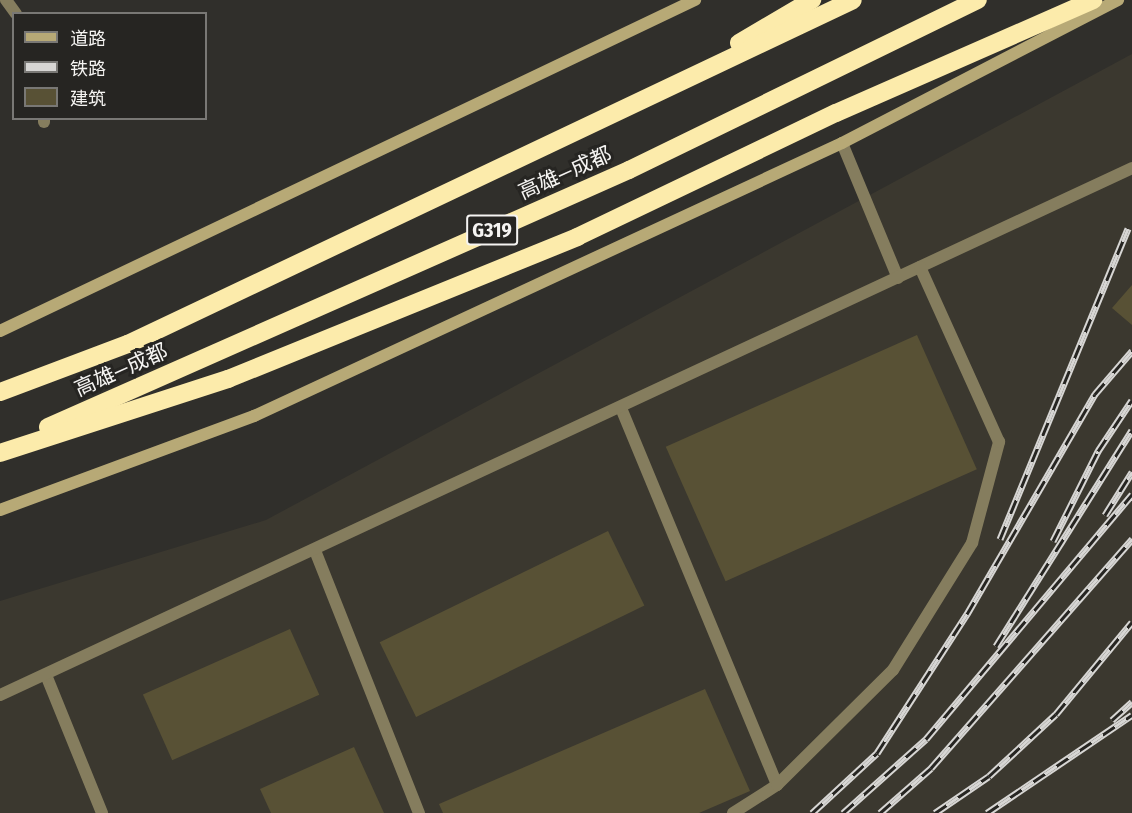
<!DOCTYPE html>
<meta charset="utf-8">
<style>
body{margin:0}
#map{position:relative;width:1132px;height:813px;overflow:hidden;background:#302f2b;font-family:"Fira Sans Condensed","Noto Sans SC",sans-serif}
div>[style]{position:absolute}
.built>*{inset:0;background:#3b382f}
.building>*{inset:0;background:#585135;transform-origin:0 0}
.lane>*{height:12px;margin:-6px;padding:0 6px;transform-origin:6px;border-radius:6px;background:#857d5e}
.street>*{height:12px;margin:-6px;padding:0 6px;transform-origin:6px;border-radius:6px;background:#857d5e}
.secondary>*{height:12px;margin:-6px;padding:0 6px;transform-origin:6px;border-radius:6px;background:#b7a976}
.highway>*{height:18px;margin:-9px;padding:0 9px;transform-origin:9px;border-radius:9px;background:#fcebab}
.rail>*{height:7px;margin-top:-3.5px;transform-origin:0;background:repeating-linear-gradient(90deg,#262522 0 14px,#d7d6d4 0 28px);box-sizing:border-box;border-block:2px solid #d7d6d4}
span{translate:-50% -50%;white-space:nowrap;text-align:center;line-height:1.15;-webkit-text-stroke:6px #262522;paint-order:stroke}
.shield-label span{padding:2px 4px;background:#262522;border:2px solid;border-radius:4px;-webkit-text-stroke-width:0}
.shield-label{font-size:20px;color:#f5f4f2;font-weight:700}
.street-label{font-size:21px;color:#f5f4f2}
.legend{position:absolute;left:12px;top:12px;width:195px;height:108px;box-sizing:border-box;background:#262522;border:2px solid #797875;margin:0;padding:8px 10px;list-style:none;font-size:18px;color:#f5f4f2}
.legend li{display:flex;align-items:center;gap:12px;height:30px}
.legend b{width:30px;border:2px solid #797875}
</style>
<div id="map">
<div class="built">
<div style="clip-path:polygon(1132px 54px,1132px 813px,0 813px,0 601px,266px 520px)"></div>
</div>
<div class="building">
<div style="clip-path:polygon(1132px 285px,1132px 325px,1112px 308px)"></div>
<div style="left:917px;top:335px;width:147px;height:275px;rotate:66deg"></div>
<div style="left:608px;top:531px;width:83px;height:254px;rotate:64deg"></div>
<div style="left:290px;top:629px;width:72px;height:161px;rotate:66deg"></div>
<div style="clip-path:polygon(705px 689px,750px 791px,699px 813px,443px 813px,439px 804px)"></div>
<div style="clip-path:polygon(354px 747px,384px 813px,271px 813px,260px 789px)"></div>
</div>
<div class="lane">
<div style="left:842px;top:143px;width:146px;rotate:67.5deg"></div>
<div style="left:621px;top:408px;width:408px;rotate:67.5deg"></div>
<div style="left:316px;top:553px;width:280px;rotate:68.4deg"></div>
<div style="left:46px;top:675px;width:149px;rotate:67.9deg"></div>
<div style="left:0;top:695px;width:1249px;rotate:-24.96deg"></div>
<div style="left:733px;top:813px;width:52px;rotate:-32.5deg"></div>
<div style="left:777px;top:785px;width:163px;rotate:-44.8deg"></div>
<div style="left:893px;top:670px;width:150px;rotate:-58.1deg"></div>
<div style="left:972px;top:543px;width:105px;rotate:-75deg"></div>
<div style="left:999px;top:442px;width:192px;rotate:-114.3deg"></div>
</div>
<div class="street">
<div style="left:6px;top:0;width:17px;rotate:54deg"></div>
<div style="left:44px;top:118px;width:4px;rotate:90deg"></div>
</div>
<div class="secondary">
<div style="left:0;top:331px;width:770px;rotate:-25.47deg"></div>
<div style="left:0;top:510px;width:271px;rotate:-20.3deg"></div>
<div style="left:254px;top:416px;width:648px;rotate:-24.9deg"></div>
<div style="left:842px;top:143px;width:311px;rotate:-27.4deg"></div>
</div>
<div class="highway">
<div style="left:739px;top:43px;width:85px;rotate:-30.5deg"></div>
<div style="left:0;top:392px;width:137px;rotate:-20.6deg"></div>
<div style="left:128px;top:344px;width:802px;rotate:-25.38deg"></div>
<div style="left:48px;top:427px;width:635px;rotate:-23.86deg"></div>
<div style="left:629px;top:170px;width:388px;rotate:-26deg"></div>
<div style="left:0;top:453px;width:240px;rotate:-18deg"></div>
<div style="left:228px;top:379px;width:377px;rotate:-22.1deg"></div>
<div style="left:577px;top:237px;width:287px;rotate:-25.6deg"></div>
<div style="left:836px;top:113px;width:281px;rotate:-23.7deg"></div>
</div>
<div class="rail">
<div style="left:1105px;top:515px;width:51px;rotate:-57.9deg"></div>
<div style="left:1000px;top:539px;width:336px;rotate:-67.6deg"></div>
<div style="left:1053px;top:541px;width:101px;rotate:-63.4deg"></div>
<div style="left:1098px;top:451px;width:61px;rotate:-56.3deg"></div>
<div style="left:996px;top:646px;width:255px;rotate:-57.8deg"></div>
<div style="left:1112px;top:720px;width:27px;rotate:-42deg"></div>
<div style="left:812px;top:813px;width:88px;rotate:-42.7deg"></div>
<div style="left:877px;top:753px;width:166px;rotate:-57.1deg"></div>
<div style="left:967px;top:614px;width:255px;rotate:-59.8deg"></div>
<div style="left:1095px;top:394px;width:57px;rotate:-49.3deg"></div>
<div style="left:843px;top:813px;width:111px;rotate:-41.7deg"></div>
<div style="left:926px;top:739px;width:320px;rotate:-49.9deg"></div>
<div style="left:880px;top:813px;width:68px;rotate:-41.4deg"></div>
<div style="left:931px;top:768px;width:305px;rotate:-48.7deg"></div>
<div style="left:935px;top:813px;width:65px;rotate:-34.4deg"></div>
<div style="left:989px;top:776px;width:91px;rotate:-42.8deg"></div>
<div style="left:1056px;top:714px;width:119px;rotate:-50.4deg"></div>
<div style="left:987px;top:813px;width:175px;rotate:-34.1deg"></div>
</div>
<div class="shield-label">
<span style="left:492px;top:230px">G319</span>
</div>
<div class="street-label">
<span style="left:565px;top:173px;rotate:-24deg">高雄—成都</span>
<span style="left:121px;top:370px;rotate:-24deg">高雄—成都</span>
</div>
<ul class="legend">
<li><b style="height:8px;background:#b7a976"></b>道路</li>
<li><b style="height:8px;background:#d7d6d4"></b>铁路</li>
<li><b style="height:16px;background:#585135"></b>建筑</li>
</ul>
</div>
